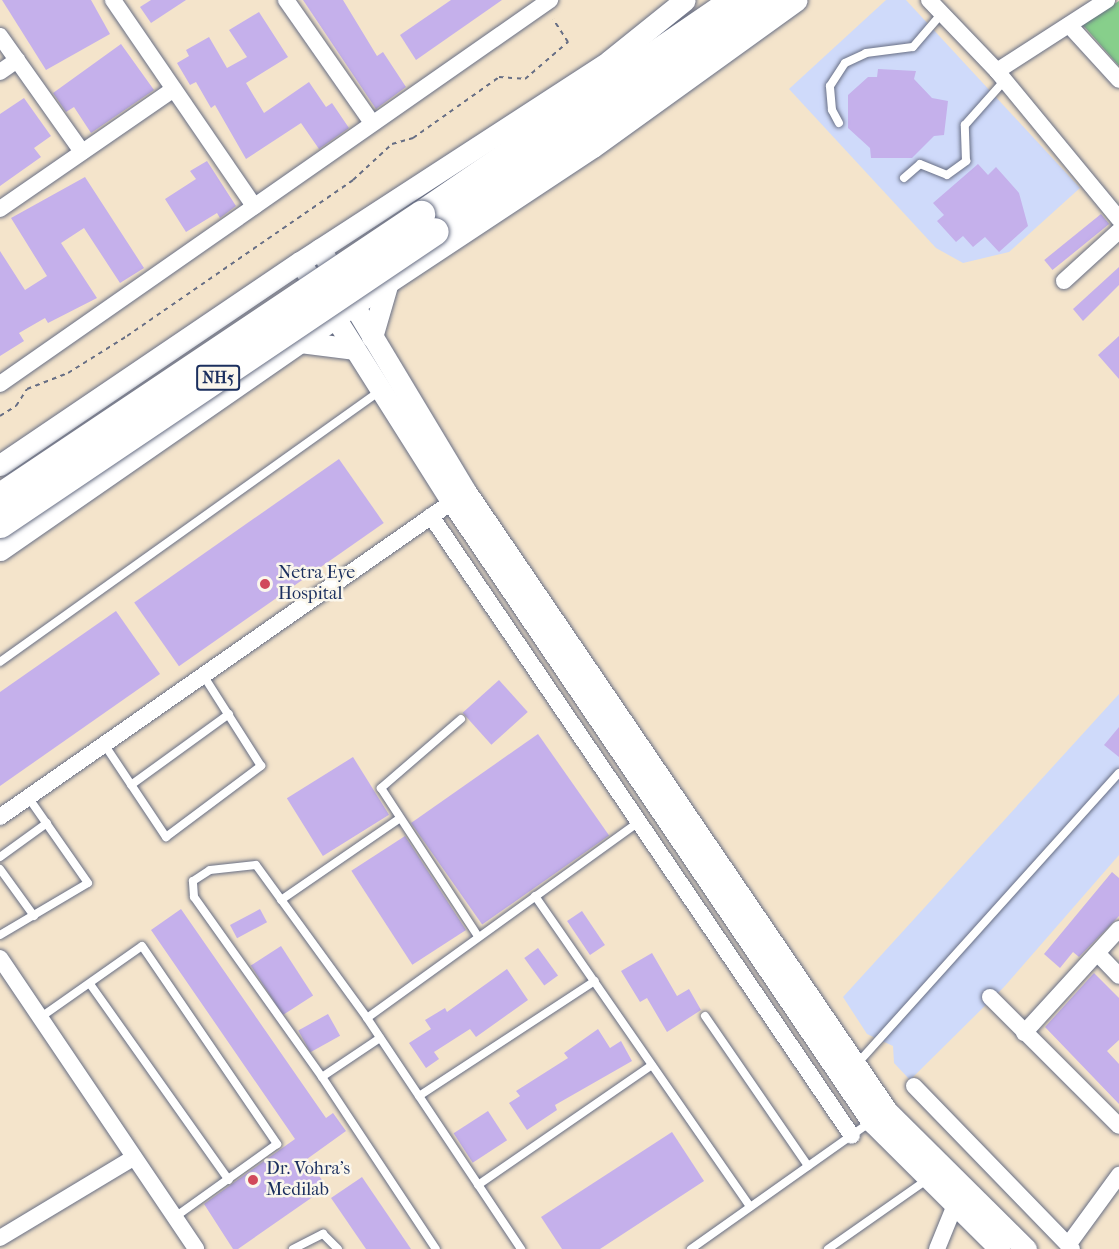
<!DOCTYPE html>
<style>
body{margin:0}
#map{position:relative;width:1119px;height:1249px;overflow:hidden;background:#f4e4cb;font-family:"IM FELL French Canon",serif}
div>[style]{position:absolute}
.built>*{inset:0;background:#cfdafa}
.green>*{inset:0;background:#87cf8b}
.building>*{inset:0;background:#c5b0eb;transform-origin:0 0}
.path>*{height:2px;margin-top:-1px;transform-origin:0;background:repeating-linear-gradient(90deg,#676e84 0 4.5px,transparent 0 9px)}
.roads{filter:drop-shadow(0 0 2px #676e84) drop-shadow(0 0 2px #676e84)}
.service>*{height:8px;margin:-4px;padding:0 4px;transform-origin:4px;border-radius:4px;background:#fff}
.minor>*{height:16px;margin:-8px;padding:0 8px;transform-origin:8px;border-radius:8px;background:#fff}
.tertiary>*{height:21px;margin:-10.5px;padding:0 10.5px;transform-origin:10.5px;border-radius:10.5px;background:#fff}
.trunk>*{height:27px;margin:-13.5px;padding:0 13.5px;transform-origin:13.5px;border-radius:13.5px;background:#fff}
.bridges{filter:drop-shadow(0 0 2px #676e84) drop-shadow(0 0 2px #676e84)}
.trunk-bridge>*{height:27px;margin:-13.5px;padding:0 13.5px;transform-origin:13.5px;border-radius:13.5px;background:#fff}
.dots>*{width:16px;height:16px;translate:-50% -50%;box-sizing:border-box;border:3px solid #fbf7ec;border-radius:50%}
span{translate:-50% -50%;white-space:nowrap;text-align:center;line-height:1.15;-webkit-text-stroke:5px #fbf7ec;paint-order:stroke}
.shield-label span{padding:2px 4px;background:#fbf7ec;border:2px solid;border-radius:4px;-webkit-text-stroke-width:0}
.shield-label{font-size:16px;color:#1b2f5e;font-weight:700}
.poi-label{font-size:18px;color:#1b2f5e}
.left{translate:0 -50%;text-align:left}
</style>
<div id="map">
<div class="built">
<div style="clip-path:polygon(886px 0,906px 0,1080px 188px,1009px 252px,963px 263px,936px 248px,789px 89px)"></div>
<div style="clip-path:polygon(1119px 694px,1119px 855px,1004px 987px,910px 1080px,894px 1063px,893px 1046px,867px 1034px,843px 997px)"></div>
</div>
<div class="green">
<div style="clip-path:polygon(1119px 1px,1119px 66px,1082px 24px)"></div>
</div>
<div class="building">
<div style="clip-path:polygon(2px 0,91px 0,110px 34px,46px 70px)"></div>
<div style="clip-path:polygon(151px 0,186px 0,151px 23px,140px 7px)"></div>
<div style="clip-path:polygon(303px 0,343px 0,377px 56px,383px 52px,406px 87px,376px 109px)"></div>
<div style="clip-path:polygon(451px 0,502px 0,416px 60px,400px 35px)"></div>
<div style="clip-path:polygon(259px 12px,288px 57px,246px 83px,264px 113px,309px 82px,326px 107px,332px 103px,349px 128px,319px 149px,301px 123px,246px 159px,215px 105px,211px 108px,196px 82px,190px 85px,177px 63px,189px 56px,186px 50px,209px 37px,227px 68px,247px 57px,229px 30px)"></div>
<div style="clip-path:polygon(121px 44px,154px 90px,91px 133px,74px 107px,66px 112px,53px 93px)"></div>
<div style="clip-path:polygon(878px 69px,916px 71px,914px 79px,932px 98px,948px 101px,944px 135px,934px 136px,912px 158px,871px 158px,870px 148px,848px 128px,848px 95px,868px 77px,877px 77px)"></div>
<div style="clip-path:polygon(24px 98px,51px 136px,34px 148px,41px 157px,0 186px,0 114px)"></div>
<div style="clip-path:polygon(207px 161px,236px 206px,220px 218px,217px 213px,186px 232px,165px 199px,196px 179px,190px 171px)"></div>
<div style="clip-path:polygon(978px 164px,988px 175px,996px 167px,1019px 193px,1028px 226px,999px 252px,985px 237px,973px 247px,963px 236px,956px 242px,937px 221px,944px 215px,933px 203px)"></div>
<div style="clip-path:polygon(85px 177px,144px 268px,120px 283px,84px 228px,61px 243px,97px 298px,48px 323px,45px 318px,19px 333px,24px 341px,0 356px,0 251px,25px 290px,47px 276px,11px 218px)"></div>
<div style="left:1101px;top:214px;width:13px;height:73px;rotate:51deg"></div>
<div style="clip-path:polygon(1119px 267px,1119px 285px,1083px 321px,1073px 309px)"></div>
<div style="clip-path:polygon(1119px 336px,1119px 379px,1098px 355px)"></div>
<div style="left:339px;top:459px;width:78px;height:250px;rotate:55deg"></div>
<div style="clip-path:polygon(116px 611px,160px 674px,0 786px,0 692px)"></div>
<div style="left:499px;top:680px;width:43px;height:49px;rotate:48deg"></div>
<div style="clip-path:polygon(1119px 727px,1119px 757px,1104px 745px)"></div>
<div style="left:538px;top:734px;width:124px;height:155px;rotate:55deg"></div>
<div style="left:353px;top:757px;width:68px;height:78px;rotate:58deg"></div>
<div style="left:405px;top:836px;width:112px;height:64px;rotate:57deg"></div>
<div style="clip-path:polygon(1112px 872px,1119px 878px,1119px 916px,1079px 957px,1073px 952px,1060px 968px,1044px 954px)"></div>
<div style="clip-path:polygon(181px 909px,326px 1118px,333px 1113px,346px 1131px,307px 1159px,327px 1187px,238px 1249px,233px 1249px,204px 1204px,295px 1139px,151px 930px)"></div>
<div style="left:260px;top:909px;width:15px;height:34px;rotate:62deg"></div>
<div style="left:582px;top:911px;width:41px;height:18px;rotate:56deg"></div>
<div style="left:281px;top:946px;width:59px;height:36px;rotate:57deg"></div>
<div style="left:538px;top:948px;width:34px;height:17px;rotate:54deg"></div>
<div style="clip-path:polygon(652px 953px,677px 996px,689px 989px,701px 1010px,667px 1032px,647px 998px,640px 1002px,621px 971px)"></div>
<div style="clip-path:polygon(507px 969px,528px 1000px,476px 1037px,470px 1029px,434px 1052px,439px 1059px,426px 1068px,409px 1043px,431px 1029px,425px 1020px,445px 1008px,447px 1012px)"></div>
<div style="clip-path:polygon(1094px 973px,1119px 998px,1119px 1040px,1107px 1051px,1119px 1064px,1119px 1104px,1045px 1027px)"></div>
<div style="left:328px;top:1014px;width:25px;height:34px;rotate:61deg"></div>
<div style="clip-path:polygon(598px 1029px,610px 1048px,621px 1041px,632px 1061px,555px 1105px,557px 1110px,527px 1130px,509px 1103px,520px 1096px,516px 1091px,568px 1058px,564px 1053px)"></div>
<div style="left:488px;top:1111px;width:35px;height:41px;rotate:57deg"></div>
<div style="clip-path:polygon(672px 1132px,704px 1181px,600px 1249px,562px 1249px,541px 1217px)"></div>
<div style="clip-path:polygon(362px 1177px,411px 1249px,366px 1249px,331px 1198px)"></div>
</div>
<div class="path">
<div style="left:0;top:416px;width:19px;rotate:-32deg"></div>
<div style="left:16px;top:406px;width:20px;rotate:-57deg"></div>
<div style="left:27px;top:389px;width:44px;rotate:-21.3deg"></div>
<div style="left:68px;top:373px;width:70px;rotate:-32.1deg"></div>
<div style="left:127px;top:336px;width:275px;rotate:-34.6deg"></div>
<div style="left:353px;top:180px;width:53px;rotate:-42.7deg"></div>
<div style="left:392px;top:144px;width:22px;rotate:-16deg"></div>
<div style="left:413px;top:138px;width:105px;rotate:-35.3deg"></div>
<div style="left:499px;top:77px;width:26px;rotate:4deg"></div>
<div style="left:525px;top:79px;width:57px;rotate:-40.7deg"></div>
<div style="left:568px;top:42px;width:27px;rotate:-123deg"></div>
</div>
<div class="roads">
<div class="service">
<div style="left:839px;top:123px;width:15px;rotate:-118deg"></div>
<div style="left:832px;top:110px;width:24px;rotate:-95deg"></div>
<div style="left:830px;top:86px;width:27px;rotate:-57deg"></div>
<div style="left:845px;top:63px;width:23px;rotate:-25deg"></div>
<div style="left:866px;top:53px;width:47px;rotate:-7.3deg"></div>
<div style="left:913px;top:47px;width:45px;rotate:-49.5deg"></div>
<div style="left:904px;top:178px;width:21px;rotate:-41deg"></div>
<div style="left:920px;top:164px;width:29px;rotate:22deg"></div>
<div style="left:947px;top:175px;width:24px;rotate:-36deg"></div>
<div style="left:966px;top:161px;width:36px;rotate:-92deg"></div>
<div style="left:965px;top:125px;width:60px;rotate:-48.4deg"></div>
<div style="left:0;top:662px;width:469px;rotate:-35.5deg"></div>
<div style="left:461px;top:719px;width:106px;rotate:139.2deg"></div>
<div style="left:381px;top:788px;width:177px;rotate:56.8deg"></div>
<div style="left:104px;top:744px;width:112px;rotate:56.3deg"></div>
<div style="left:166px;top:837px;width:119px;rotate:-36.8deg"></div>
<div style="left:261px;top:766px;width:108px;rotate:-122.5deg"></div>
<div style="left:131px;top:785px;width:121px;rotate:-35.9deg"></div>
<div style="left:0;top:857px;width:58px;rotate:-35.9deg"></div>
<div style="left:0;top:869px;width:58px;rotate:54.1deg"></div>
<div style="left:535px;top:896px;width:378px;rotate:55.3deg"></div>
<div style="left:281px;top:900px;width:143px;rotate:-34.5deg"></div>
<div style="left:0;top:935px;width:102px;rotate:-30.6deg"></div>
<div style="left:88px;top:883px;width:105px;rotate:-124.9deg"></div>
<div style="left:90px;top:984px;width:240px;rotate:54.7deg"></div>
<div style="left:705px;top:1016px;width:182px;rotate:55.5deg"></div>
<div style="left:41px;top:1017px;width:123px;rotate:-35.1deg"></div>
<div style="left:142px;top:946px;width:240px;rotate:55.7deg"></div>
<div style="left:277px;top:1144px;width:125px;rotate:144.4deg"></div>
<div style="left:367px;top:1018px;width:335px;rotate:-35.8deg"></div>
<div style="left:380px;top:1038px;width:70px;rotate:146.1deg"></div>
<div style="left:322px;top:1077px;width:221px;rotate:-125.4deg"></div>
<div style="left:194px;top:897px;width:16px;rotate:-94deg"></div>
<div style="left:193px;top:881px;width:20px;rotate:-33deg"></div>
<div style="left:210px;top:870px;width:46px;rotate:-6.2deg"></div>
<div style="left:256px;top:865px;width:189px;rotate:54deg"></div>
<div style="left:367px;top:1018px;width:278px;rotate:56.3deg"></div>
<div style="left:856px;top:1065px;width:393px;rotate:-48deg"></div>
<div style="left:322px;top:1077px;width:206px;rotate:56.5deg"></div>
<div style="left:419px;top:1096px;width:210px;rotate:-33.2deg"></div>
<div style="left:478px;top:1185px;width:211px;rotate:-34.6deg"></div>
<div style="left:293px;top:1249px;width:34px;rotate:-27deg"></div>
<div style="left:323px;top:1234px;width:21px;rotate:45deg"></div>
<div style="left:691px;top:1249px;width:222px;rotate:-35.3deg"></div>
<div style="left:828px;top:1249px;width:122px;rotate:-35deg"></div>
</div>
<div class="minor">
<div style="left:113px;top:0;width:250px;rotate:55.6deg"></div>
<div style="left:286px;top:0;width:150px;rotate:55deg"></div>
<div style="left:929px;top:0;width:98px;rotate:46.2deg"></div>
<div style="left:997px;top:71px;width:192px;rotate:50.5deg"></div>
<div style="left:1069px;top:25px;width:74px;rotate:47.7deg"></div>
<div style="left:0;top:36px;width:142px;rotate:54.7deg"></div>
<div style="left:997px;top:71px;width:131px;rotate:-32.8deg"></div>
<div style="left:0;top:72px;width:21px;rotate:-35deg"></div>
<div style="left:0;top:209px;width:211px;rotate:-34.6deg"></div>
<div style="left:1064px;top:281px;width:74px;rotate:-42.3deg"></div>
<div style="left:0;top:384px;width:671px;rotate:-34.92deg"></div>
<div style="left:431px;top:516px;width:749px;rotate:55.82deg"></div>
<div style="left:0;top:817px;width:563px;rotate:-34.88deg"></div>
<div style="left:1099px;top:955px;width:29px;rotate:46deg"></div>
<div style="left:0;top:958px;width:351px;rotate:56deg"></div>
<div style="left:990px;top:997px;width:182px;rotate:45deg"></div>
<div style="left:1024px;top:1033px;width:141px;rotate:-47.6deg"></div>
<div style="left:914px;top:1086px;width:227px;rotate:45.9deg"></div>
<div style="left:0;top:1238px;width:155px;rotate:-31deg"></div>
<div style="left:1068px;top:1245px;width:87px;rotate:-53.9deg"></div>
<div style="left:937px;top:1249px;width:48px;rotate:-67.8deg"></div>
</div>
<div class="tertiary">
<div style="left:320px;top:249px;width:283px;rotate:59deg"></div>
<div style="left:466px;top:492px;width:749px;rotate:55.78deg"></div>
<div style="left:887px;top:1111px;width:196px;rotate:44.8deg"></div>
<div style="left:300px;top:262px;width:284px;rotate:57.7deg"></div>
<div style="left:452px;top:502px;width:749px;rotate:55.89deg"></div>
<div style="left:872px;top:1122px;width:180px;rotate:44.8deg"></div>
<div style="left:372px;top:337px;width:57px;rotate:-73.8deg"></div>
<div style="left:300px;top:342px;width:54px;rotate:7.4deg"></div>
<div style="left:0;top:465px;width:362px;rotate:-34.1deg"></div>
<div style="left:300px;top:262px;width:369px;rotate:-33deg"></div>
<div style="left:609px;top:61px;width:97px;rotate:-38.8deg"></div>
<div style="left:0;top:550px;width:409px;rotate:-34.7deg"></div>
<div style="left:336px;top:317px;width:308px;rotate:-33.5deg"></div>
<div style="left:593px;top:147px;width:251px;rotate:-35.8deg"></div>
</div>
<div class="trunk">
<div style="left:421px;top:214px;width:379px;rotate:-34.4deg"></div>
<div style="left:435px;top:231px;width:405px;rotate:-34.7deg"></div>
</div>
</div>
<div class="bridges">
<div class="trunk-bridge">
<div style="left:0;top:496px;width:507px;rotate:-33.82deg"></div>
<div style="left:0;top:524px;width:524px;rotate:-33.96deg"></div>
</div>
</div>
<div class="dots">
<div style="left:265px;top:584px;background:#d1495b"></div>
<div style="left:253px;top:1180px;background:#d1495b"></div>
</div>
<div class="shield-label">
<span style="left:218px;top:378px">NH5</span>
</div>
<div class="poi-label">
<span class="left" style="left:278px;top:584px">Netra Eye<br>Hospital</span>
<span class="left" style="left:266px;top:1180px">Dr. Vohra's<br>Medilab</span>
</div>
</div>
